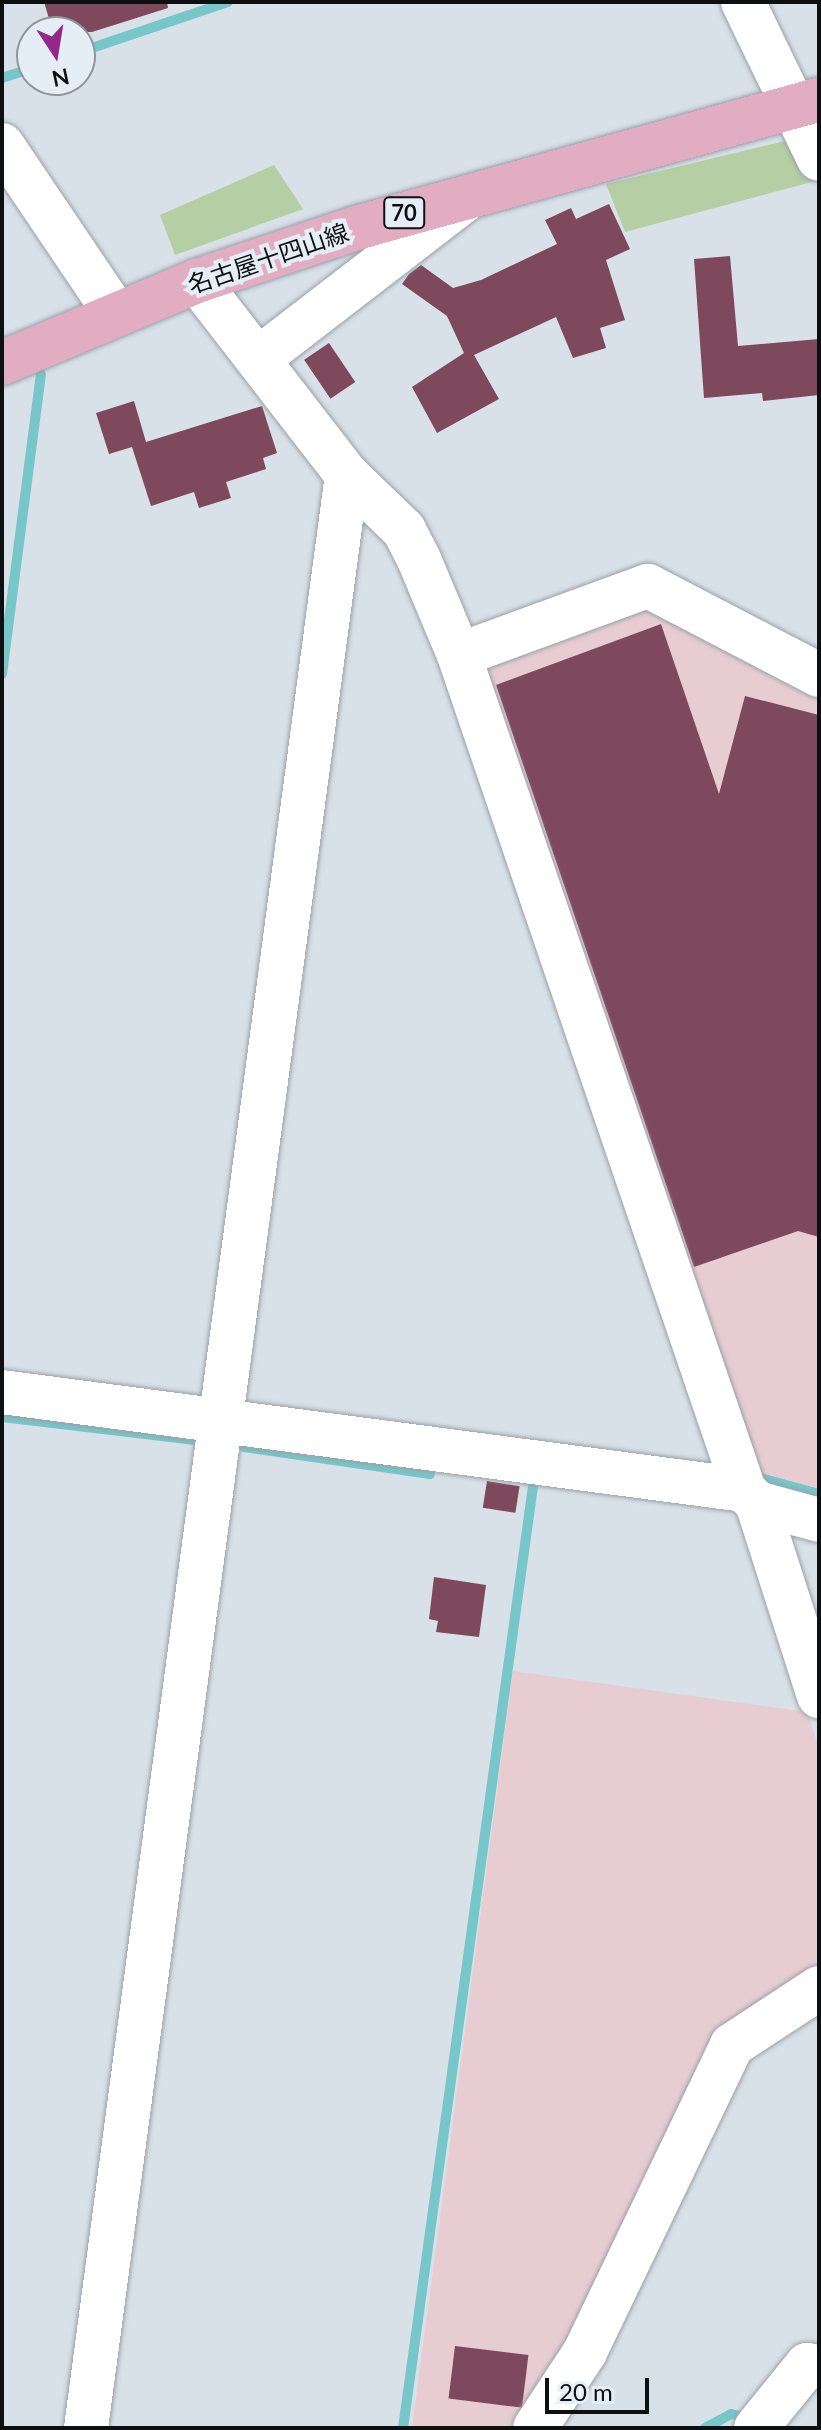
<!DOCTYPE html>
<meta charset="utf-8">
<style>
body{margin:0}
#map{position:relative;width:821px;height:2430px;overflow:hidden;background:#d8e0e8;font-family:Lato,"Noto Sans JP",sans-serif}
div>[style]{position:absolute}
.industrial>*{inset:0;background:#e7cdd2}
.green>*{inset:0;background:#b6cea3}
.stream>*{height:10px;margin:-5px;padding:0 5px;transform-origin:5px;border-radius:5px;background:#77c6c9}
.building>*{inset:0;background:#7e485d;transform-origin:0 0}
.roads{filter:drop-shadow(0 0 2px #99a0a8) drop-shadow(0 0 2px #99a0a8)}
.minor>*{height:44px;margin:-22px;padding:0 22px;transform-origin:22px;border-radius:22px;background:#fff}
.major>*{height:44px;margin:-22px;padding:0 22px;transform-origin:22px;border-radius:22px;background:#e2adc2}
span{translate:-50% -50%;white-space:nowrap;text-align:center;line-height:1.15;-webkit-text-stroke:8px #e5edf5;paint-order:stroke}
.shield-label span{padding:2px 6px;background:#e5edf5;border:2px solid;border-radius:6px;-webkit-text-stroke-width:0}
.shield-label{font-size:22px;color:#0d1012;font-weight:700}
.street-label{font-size:24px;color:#0d1012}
.frame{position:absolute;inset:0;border:4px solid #0d1012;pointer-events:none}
.north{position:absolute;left:16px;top:16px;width:80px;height:80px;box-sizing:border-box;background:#e5edf5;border:2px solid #8f959a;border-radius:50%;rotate:168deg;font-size:22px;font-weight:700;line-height:32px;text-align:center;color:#0d1012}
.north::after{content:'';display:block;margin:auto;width:28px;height:36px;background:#93288a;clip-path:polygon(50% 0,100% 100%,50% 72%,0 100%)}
.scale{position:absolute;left:545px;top:2378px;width:104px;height:36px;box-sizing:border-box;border:4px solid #0d1012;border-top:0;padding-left:10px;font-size:24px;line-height:28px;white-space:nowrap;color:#0d1012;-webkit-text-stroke:6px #e5edf5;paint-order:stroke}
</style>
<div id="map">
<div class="industrial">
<div style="clip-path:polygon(643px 603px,819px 687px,819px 1488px,749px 1470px,476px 668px)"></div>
<div style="clip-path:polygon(513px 1671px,807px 1712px,819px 1748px,819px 1974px,731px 2027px,521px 2428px,412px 2428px)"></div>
</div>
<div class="green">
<div style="clip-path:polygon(801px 137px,819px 180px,625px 232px,606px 184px)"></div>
<div style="clip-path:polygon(274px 165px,303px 209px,175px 255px,160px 215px)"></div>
</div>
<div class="stream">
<div style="left:80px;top:52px;width:156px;rotate:-18.7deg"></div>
<div style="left:2px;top:78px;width:32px;rotate:-18deg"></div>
<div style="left:2px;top:674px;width:302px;rotate:-82.6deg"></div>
<div style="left:2px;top:1417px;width:195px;rotate:6.8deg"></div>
<div style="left:244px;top:1447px;width:188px;rotate:8.3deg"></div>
<div style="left:753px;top:1476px;width:68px;rotate:15.3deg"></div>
<div style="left:403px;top:2428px;width:951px;rotate:-82.14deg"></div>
<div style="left:705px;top:2428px;width:30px;rotate:-28deg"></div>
<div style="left:731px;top:2414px;width:13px;rotate:13deg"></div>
</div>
<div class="building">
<div style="clip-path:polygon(44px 2px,167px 2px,168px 8px,92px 32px,53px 32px)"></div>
<div style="clip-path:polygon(609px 204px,630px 249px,606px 260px,625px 320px,600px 328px,606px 348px,573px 358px,556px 317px,474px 355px,499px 399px,437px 433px,412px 387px,464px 353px,447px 316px,402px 284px,409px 274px,421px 265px,453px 288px,481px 280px,557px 244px,545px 220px,571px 208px,576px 219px)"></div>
<div style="clip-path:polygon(730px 256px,738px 346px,819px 339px,819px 395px,763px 401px,762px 393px,704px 398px,694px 259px)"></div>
<div style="left:329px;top:343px;width:47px;height:30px;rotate:56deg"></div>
<div style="clip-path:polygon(134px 401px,146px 442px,262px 406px,277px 453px,263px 458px,266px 469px,226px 482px,231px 498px,199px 508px,194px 492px,151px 506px,132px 447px,109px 454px,96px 413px)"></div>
<div style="clip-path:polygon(661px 624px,719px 794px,745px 696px,819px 715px,819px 1237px,798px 1231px,694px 1267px,496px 685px)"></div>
<div style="left:487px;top:1481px;width:33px;height:27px;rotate:9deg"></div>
<div style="clip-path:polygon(434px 1577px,486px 1585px,479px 1637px,436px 1632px,438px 1621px,429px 1619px)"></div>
<div style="left:455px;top:2346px;width:74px;height:53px;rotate:7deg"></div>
</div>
<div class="roads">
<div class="minor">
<div style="left:743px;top:2px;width:174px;rotate:64.2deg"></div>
<div style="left:2px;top:145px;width:204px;rotate:56deg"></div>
<div style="left:197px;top:281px;width:245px;rotate:52.3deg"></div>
<div style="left:347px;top:475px;width:79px;rotate:44deg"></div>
<div style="left:404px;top:530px;width:30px;rotate:63deg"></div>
<div style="left:418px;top:557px;width:106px;rotate:67.3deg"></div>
<div style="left:459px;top:655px;width:882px;rotate:71.15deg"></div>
<div style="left:744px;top:1490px;width:18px;rotate:45deg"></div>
<div style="left:757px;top:1503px;width:64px;rotate:15.3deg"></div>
<div style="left:258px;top:359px;width:265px;rotate:-37.6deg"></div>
<div style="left:459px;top:655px;width:201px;rotate:-20.1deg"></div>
<div style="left:648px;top:586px;width:193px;rotate:27.5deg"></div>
<div style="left:2px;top:1392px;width:748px;rotate:7.52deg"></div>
<div style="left:757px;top:1503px;width:203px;rotate:72.2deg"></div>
<div style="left:86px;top:2428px;width:1970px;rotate:-82.39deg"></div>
<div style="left:535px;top:2428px;width:91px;rotate:-56.7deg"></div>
<div style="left:585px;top:2352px;width:340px;rotate:-64.4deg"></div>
<div style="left:732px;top:2045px;width:104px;rotate:-33.2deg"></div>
<div style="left:756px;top:2428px;width:81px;rotate:-51deg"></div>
<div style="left:807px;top:2365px;width:12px;rotate:9deg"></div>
</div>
<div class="major">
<div style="left:2px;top:363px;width:212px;rotate:-22.8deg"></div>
<div style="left:197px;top:281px;width:168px;rotate:-18.4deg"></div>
<div style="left:356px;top:228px;width:480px;rotate:-15.5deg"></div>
</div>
</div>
<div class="shield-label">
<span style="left:404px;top:213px">70</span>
</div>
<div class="street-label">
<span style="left:268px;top:258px;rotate:-19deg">名古屋十四山線</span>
</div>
<div class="frame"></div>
<div class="north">N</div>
<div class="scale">20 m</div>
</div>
